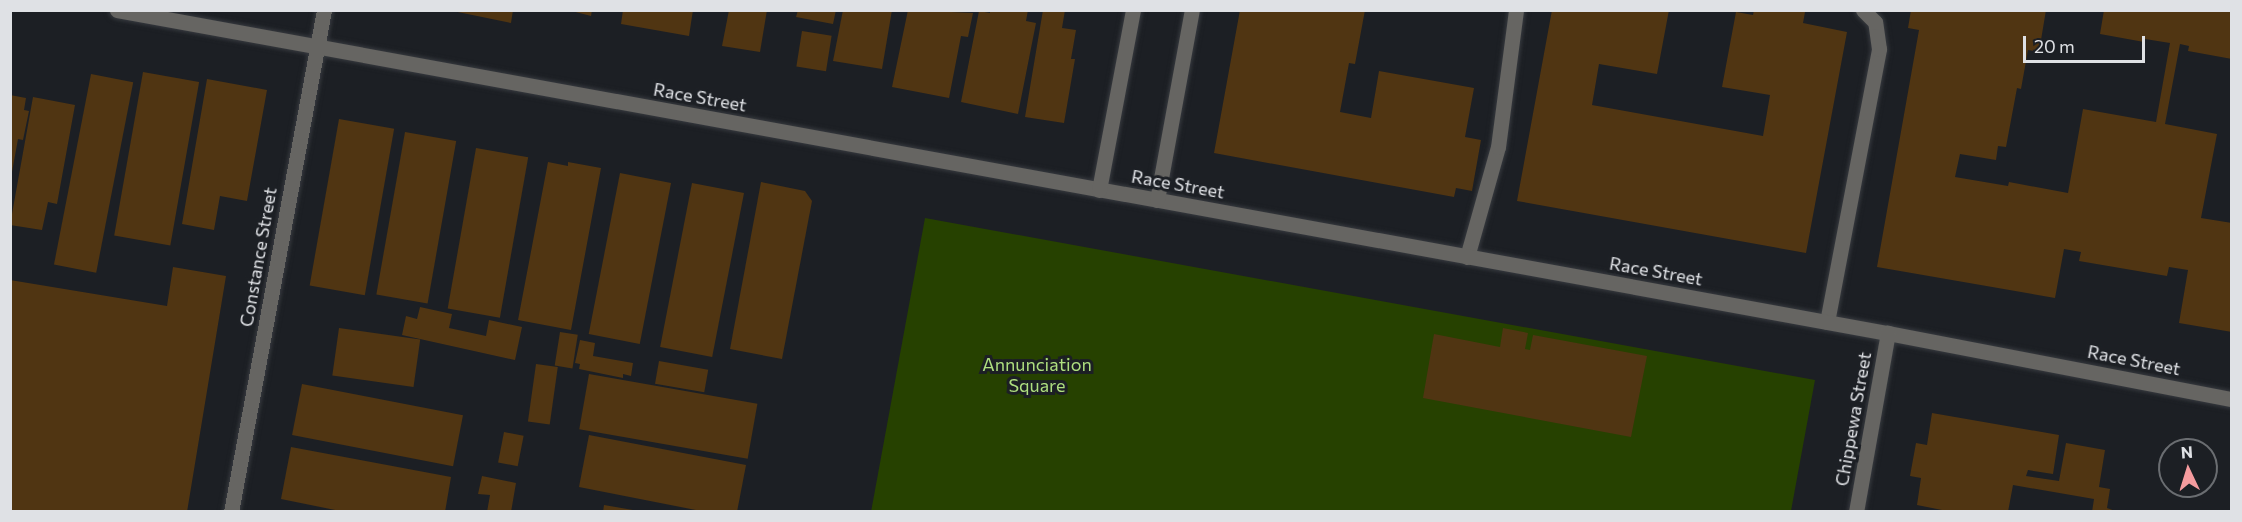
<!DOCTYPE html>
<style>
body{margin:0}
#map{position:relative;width:2242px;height:522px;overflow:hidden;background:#1c1f24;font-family:Commissioner,sans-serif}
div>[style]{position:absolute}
.green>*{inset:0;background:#264100}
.building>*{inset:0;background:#503512;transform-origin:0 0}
.roads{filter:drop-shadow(0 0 2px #373a3f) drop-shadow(0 0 2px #373a3f)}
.service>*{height:15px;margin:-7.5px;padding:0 7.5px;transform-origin:7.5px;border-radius:7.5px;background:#666562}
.minor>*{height:15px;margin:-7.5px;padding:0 7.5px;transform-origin:7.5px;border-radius:7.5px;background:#666562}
span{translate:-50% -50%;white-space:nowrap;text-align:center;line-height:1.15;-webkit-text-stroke:6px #1c1f24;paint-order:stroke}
.street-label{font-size:18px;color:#dfe1e5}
.park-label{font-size:18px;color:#aedf7f}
.frame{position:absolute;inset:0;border:12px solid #dfe1e5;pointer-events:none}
.north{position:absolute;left:2158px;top:438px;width:60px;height:60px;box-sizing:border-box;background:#1c1f24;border:2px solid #6a6d71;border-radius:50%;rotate:356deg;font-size:16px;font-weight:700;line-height:24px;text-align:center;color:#dfe1e5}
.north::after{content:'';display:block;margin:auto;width:21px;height:27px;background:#f59b9e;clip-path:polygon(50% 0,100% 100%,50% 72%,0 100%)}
.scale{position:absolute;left:2023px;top:36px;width:122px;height:27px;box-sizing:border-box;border:3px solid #dfe1e5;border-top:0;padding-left:8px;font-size:18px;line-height:21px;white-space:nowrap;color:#dfe1e5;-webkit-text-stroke:4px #1c1f24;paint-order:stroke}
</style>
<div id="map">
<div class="green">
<div style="clip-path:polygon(925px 218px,1815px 380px,1791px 511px,871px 512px)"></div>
</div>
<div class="building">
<div style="clip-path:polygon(448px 10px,513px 10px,511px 23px)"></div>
<div style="clip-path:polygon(568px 10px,592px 10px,591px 16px)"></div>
<div style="clip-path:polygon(623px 10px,693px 10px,689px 36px,621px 24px)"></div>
<div style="clip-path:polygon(729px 10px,767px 10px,760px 52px,722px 46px)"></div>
<div style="clip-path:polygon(798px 10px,836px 10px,833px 24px,796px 17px)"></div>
<div style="clip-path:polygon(843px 10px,892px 10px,882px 69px,833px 61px)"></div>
<div style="clip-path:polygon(908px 10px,973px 13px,968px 37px,961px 36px,949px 98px,892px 87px)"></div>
<div style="clip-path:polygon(990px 10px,1028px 10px,1026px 21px,1036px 23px,1018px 114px,961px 102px,979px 11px,990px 13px)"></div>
<div style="clip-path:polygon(1043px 10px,1065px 10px,1062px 28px,1076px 30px,1071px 59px,1075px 59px,1064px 123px,1025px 117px)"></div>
<div style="clip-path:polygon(1240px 10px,1365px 10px,1355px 64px,1349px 63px,1340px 112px,1371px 118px,1379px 71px,1474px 88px,1465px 137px,1481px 140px,1472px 191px,1456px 188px,1454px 197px,1214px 153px)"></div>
<div style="clip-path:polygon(1552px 10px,1669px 10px,1657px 74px,1599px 64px,1592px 105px,1763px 136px,1770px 95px,1722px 87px,1736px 12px,1753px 15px,1754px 10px,1796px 10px,1805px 12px,1803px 23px,1847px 32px,1806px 253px,1517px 201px)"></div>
<div style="clip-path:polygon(1911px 10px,2046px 10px,2039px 52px,2028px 50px,2021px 89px,2017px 88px,2006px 147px,1998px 146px,1996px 160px,1960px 154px,1955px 177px,2008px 186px,2009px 182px,2068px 193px,2083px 109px,2156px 122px,2170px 43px,2145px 39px,2144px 42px,2100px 34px,2104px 10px,2232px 10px,2232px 59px,2188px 51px,2189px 46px,2180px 44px,2165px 124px,2217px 134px,2201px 218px,2232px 223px,2232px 332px,2179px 323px,2188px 270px,2169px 267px,2167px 276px,2079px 261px,2081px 252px,2064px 249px,2055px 298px,1877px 267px,1919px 30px,1908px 28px)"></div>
<div style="left:802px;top:31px;width:30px;height:36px;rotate:9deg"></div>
<div style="left:143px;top:72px;width:57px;height:166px;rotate:10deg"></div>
<div style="left:91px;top:74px;width:43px;height:194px;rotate:11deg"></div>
<div style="clip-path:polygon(207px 79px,267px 90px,247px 201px,220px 196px,214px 230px,182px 224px)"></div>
<div style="clip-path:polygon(10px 95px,26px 98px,24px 110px,29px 111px,23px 140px,18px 139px,12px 172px)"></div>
<div style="clip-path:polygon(33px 97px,75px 105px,57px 204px,48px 202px,42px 230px,10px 225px)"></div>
<div style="left:339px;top:119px;width:56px;height:169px;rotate:10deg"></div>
<div style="left:405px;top:132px;width:52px;height:165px;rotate:10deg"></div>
<div style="left:476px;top:148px;width:53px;height:163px;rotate:10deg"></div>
<div style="clip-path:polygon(548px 162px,568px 166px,568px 162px,601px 168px,571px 330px,518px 320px)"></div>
<div style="left:620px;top:173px;width:52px;height:164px;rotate:11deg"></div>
<div style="clip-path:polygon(761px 182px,805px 191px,812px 201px,782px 359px,730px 349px)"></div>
<div style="left:692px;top:183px;width:53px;height:167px;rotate:11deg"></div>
<div style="clip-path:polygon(173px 267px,226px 276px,187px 512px,10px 512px,10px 280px,167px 306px)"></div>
<div style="clip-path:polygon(420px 307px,452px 314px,449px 328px,486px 336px,489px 320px,522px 327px,515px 360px,402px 335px,406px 316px,417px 319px)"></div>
<div style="left:339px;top:328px;width:82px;height:48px;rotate:8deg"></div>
<div style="clip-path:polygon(1503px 328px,1528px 333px,1525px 349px,1530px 350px,1533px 335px,1647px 356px,1631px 437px,1423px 398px,1434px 334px,1500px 347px)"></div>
<div style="left:560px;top:332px;width:18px;height:34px;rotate:9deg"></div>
<div style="clip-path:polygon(580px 340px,595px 343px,593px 356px,633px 363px,631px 376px,623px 374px,623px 378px,579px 369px,580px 364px,575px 363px)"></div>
<div style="left:659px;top:361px;width:50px;height:23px;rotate:10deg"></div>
<div style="left:536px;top:364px;width:22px;height:58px;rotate:8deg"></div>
<div style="left:589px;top:374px;width:171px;height:56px;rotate:10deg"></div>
<div style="left:302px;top:384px;width:164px;height:52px;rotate:11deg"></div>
<div style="clip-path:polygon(1932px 413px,2059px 435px,2053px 474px,2028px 470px,2026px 476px,2059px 481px,2066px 443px,2105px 450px,2099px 487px,2110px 489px,2107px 508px,2118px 512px,2092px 512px,2094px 499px,2013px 485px,2008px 512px,1952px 512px,1917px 505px,1921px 478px,1910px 476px,1916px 443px,1927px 445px)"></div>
<div style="left:504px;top:432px;width:20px;height:31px;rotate:11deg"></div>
<div style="clip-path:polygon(589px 435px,746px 465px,737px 512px,706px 512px,579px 487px)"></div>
<div style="clip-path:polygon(291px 447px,451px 477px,445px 512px,345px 512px,281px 499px)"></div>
<div style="clip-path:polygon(482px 476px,516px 483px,511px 512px,487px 512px,490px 495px,478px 494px)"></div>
<div style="clip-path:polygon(604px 505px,633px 510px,633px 512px,603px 512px)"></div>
</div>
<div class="roads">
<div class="service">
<div style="left:1467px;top:257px;width:114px;rotate:-74.3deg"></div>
<div style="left:1498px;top:147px;width:138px;rotate:-82.5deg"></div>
<div style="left:1827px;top:322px;width:278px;rotate:-79.2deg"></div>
<div style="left:1879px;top:49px;width:27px;rotate:-98deg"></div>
<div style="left:1875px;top:22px;width:17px;rotate:-135deg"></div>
</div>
<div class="minor">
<div style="left:117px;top:10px;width:1800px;rotate:10.34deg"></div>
<div style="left:1888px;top:333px;width:350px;rotate:10.9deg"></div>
<div style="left:1099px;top:190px;width:183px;rotate:-79.3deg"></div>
<div style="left:1157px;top:200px;width:193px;rotate:-79.6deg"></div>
<div style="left:231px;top:512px;width:511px;rotate:-79.5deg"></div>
<div style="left:1856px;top:512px;width:182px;rotate:-79.9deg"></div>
</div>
</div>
<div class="street-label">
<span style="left:700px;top:97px;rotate:10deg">Race Street</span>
<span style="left:1178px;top:184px;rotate:10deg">Race Street</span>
<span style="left:258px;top:257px;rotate:-80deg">Constance Street</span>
<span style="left:1656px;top:271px;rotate:10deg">Race Street</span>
<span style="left:2134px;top:360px;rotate:11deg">Race Street</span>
<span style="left:1853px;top:419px;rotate:-80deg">Chippewa Street</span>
</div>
<div class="park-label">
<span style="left:1037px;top:375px">Annunciation<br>Square</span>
</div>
<div class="frame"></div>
<div class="north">N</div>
<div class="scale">20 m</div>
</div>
